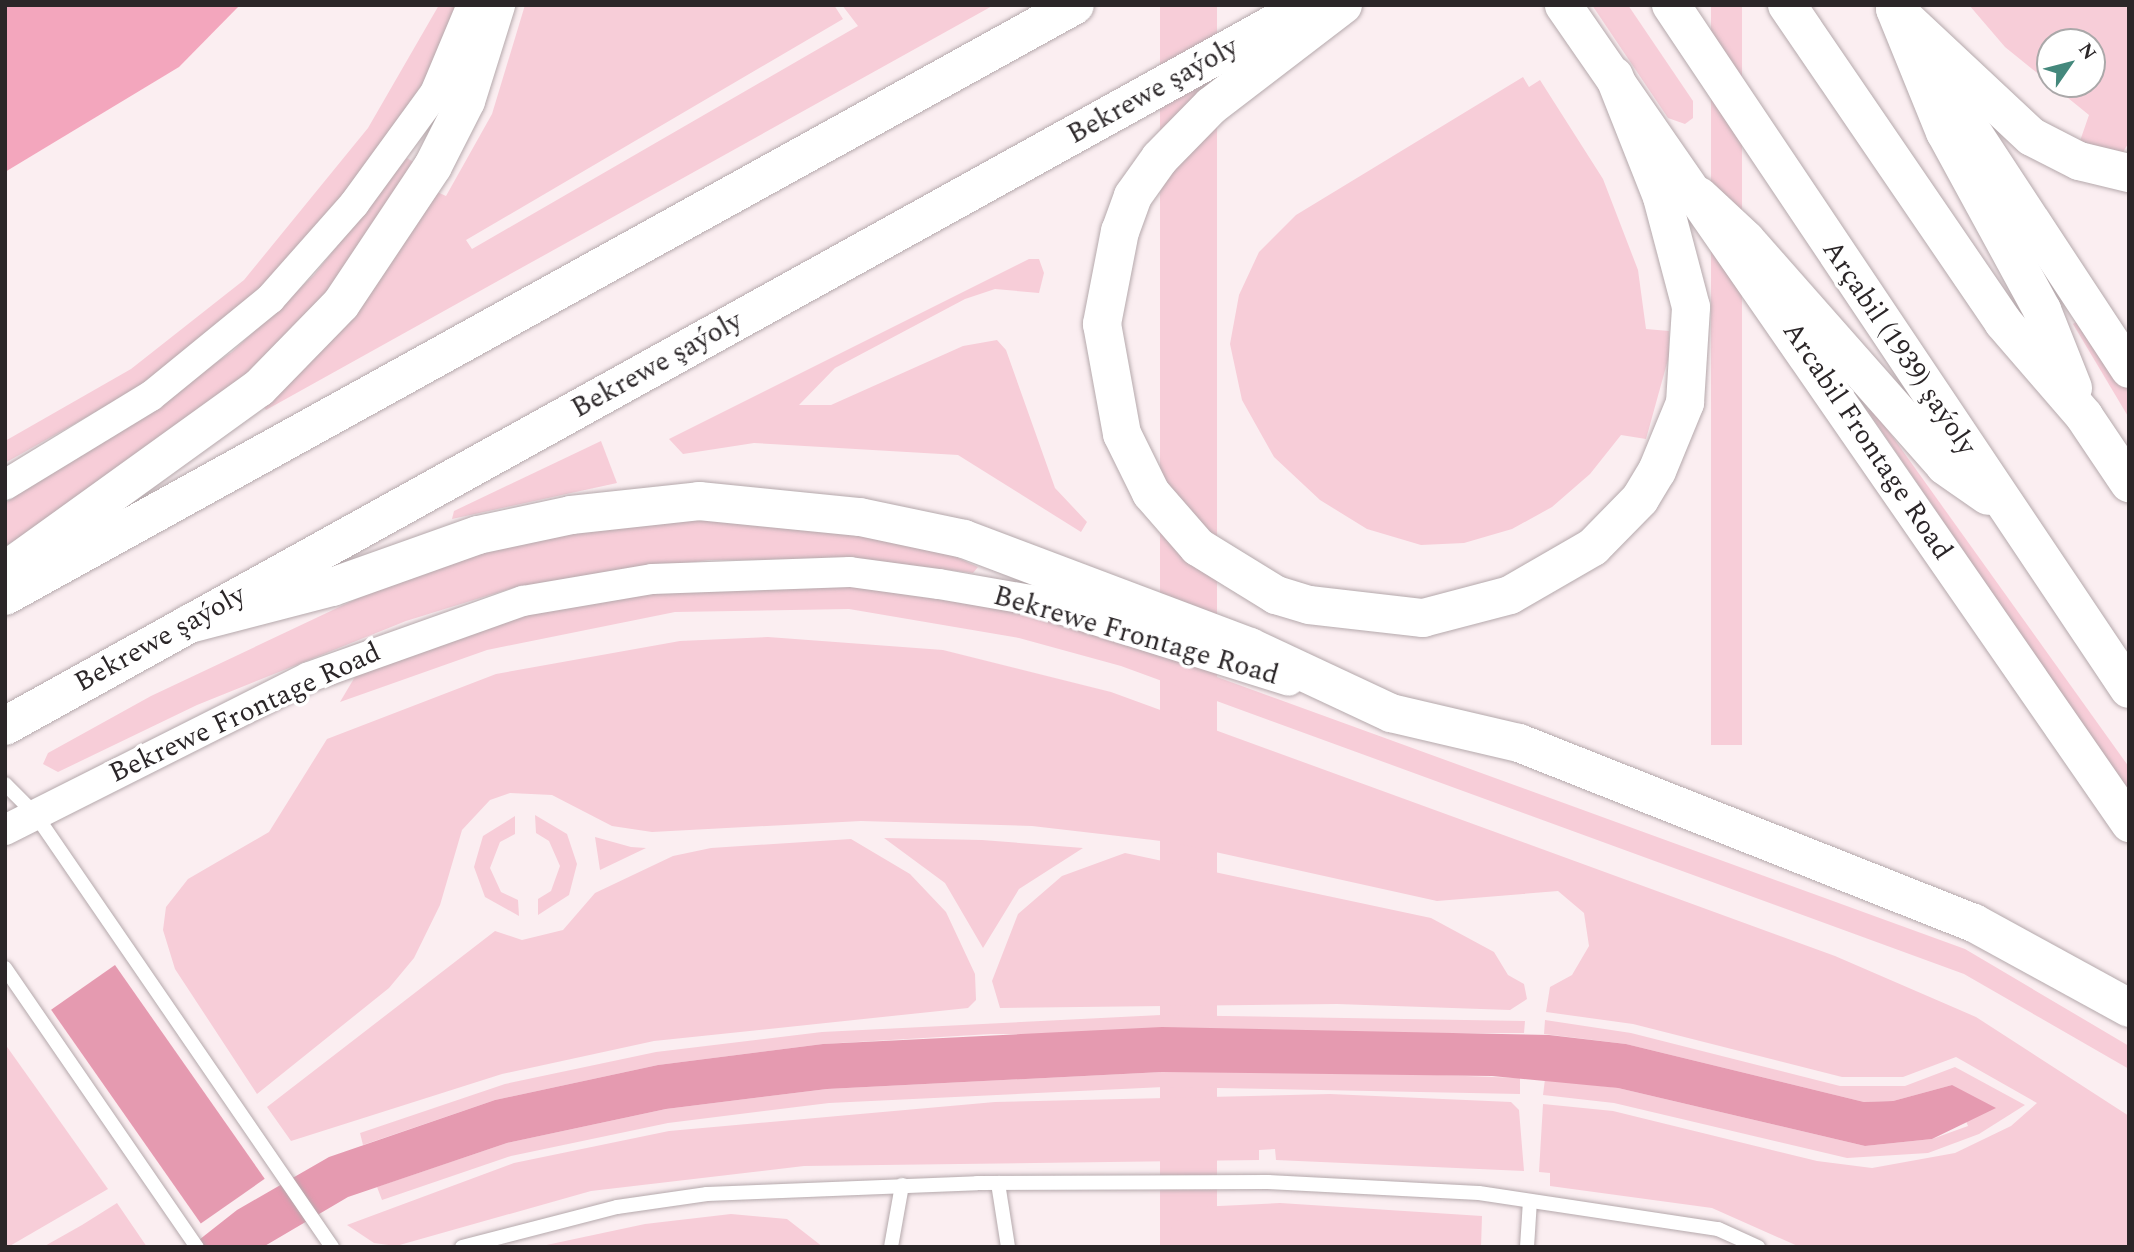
<!DOCTYPE html>
<meta charset="utf-8">
<style>
body{margin:0}
#map{position:relative;width:2134px;height:1252px;overflow:hidden;background:#fbeef1;font-family:Spectral,serif}
div>[style]{position:absolute}
.green>*{inset:0;background:#f7cdd8;transform-origin:0 0}
.forest>*{inset:0;background:#f3a6bd}
.water>*{inset:0;background:#e59ab0;transform-origin:0 0}
.roads{filter:drop-shadow(0 0 2px #b5a9ac) drop-shadow(0 0 2px #b5a9ac)}
.service>*{height:14px;margin:-7px;padding:0 7px;transform-origin:7px;border-radius:7px;background:#fff}
.minor>*{height:30px;margin:-15px;padding:0 15px;transform-origin:15px;border-radius:15px;background:#fff}
.tertiary>*{height:37px;margin:-18.5px;padding:0 18.5px;transform-origin:18.5px;border-radius:18.5px;background:#fff}
.secondary>*{height:38px;margin:-19px;padding:0 19px;transform-origin:19px;border-radius:19px;background:#fff}
.primary>*{height:38px;margin:-19px;padding:0 19px;transform-origin:19px;border-radius:19px;background:#fff}
span{translate:-50% -50%;white-space:nowrap;text-align:center;line-height:1.15;-webkit-text-stroke:7px #fff;paint-order:stroke}
.street-label{font-size:28px;color:#2b2628}
.frame{position:absolute;inset:0;border:7px solid #2b2628;pointer-events:none}
.north{position:absolute;left:2036px;top:28px;width:70px;height:70px;box-sizing:border-box;background:#fff;border:2px solid #aaa8a9;border-radius:50%;rotate:55deg;font-size:19px;font-weight:700;line-height:28px;text-align:center;color:#2b2628}
.north::after{content:'';display:block;margin:auto;width:24px;height:32px;background:#44887c;clip-path:polygon(50% 0,100% 100%,50% 72%,0 100%)}
</style>
<div id="map">
<div class="green">
<div style="clip-path:polygon(439px 5px,459px 5px,423px 83px,344px 198px,264px 288px,145px 384px,5px 463px,5px 441px,131px 369px,244px 280px,368px 128px)"></div>
<div style="clip-path:polygon(525px 5px,834px 5px,843px 19px,466px 240px,472px 249px,858px 26px,842px 5px,994px 5px,266px 410px,263px 406px,355px 313px,435px 191px,446px 196px,492px 114px)"></div>
<div style="left:1160px;top:5px;width:57px;height:1321px"></div>
<div style="clip-path:polygon(1592px 5px,1628px 5px,1693px 101px,1693px 118px,1685px 124px,1668px 118px)"></div>
<div style="left:1711px;top:5px;width:31px;height:740px"></div>
<div style="clip-path:polygon(evenodd,1969px 5px,2129px 5px,2129px 142px,2122px 154px,2080px 141px,2089px 115px,2005px 47px,1969px 5px,2050px 42px,2092px 42px,2092px 84px,2050px 84px,2050px 42px)"></div>
<div style="clip-path:polygon(1523px 77px,1529px 87px,1540px 80px,1603px 179px,1638px 270px,1646px 329px,1669px 331px,1669px 356px,1646px 439px,1621px 435px,1590px 474px,1552px 507px,1512px 529px,1464px 543px,1421px 545px,1367px 529px,1320px 500px,1274px 457px,1242px 400px,1230px 344px,1239px 295px,1259px 252px,1296px 215px)"></div>
<div style="clip-path:polygon(407px 158px,415px 163px,328px 290px,248px 375px,54px 518px,5px 546px,5px 503px,232px 352px,314px 275px)"></div>
<div style="clip-path:polygon(1029px 259px,1039px 259px,1044px 273px,1039px 293px,995px 289px,965px 299px,835px 368px,799px 405px,831px 405px,963px 346px,997px 340px,1006px 350px,1055px 488px,1087px 522px,1081px 532px,958px 455px,754px 443px,683px 454px,669px 439px)"></div>
<div style="clip-path:polygon(2082px 318px,2129px 386px,2129px 418px,2073px 324px)"></div>
<div style="clip-path:polygon(1872px 408px,2129px 767px,2129px 793px,1868px 411px)"></div>
<div style="clip-path:polygon(601px 441px,617px 483px,452px 519px,454px 511px)"></div>
<div style="clip-path:polygon(644px 520px,782px 520px,929px 545px,978px 567px,973px 573px,861px 559px,709px 560px,516px 587px,406px 621px,197px 705px,58px 772px,43px 764px,48px 753px,151px 696px,388px 584px,498px 546px)"></div>
<div style="clip-path:polygon(849px 586px,1022px 612px,1121px 642px,1965px 949px,2129px 1046px,2129px 1069px,1964px 974px,1121px 666px,1019px 638px,849px 609px,675px 612px,487px 650px,340px 702px,359px 670px,473px 628px,568px 605px,666px 589px)"></div>
<div style="clip-path:polygon(768px 637px,943px 650px,1111px 692px,1835px 956px,1976px 1017px,2129px 1116px,2129px 1247px,1800px 1247px,1712px 1208px,1550px 1186px,1550px 1173px,1539px 1172px,1543px 1104px,1613px 1111px,1817px 1161px,1872px 1168px,1955px 1153px,2011px 1126px,2037px 1103px,1956px 1057px,1903px 1077px,1842px 1077px,1633px 1024px,1546px 1012px,1550px 987px,1572px 975px,1589px 946px,1584px 913px,1558px 891px,1437px 901px,1170px 842px,1032px 826px,861px 821px,652px 832px,612px 826px,552px 795px,510px 793px,490px 800px,462px 830px,440px 905px,414px 958px,389px 988px,257px 1094px,175px 969px,163px 930px,166px 907px,188px 879px,269px 832px,327px 739px,496px 674px,680px 641px)"></div>
<div style="clip-path:polygon(535px 815px,567px 834px,577px 864px,569px 895px,538px 915px,538px 899px,551px 891px,560px 866px,549px 841px,536px 833px)"></div>
<div style="clip-path:polygon(515px 816px,515px 834px,500px 842px,490px 868px,501px 892px,518px 900px,519px 916px,485px 897px,474px 867px,483px 836px)"></div>
<div style="clip-path:polygon(595px 837px,631px 847px,646px 848px,600px 870px)"></div>
<div style="clip-path:polygon(884px 838px,982px 840px,1083px 848px,1019px 889px,983px 948px,945px 883px)"></div>
<div style="clip-path:polygon(851px 839px,910px 874px,946px 912px,975px 974px,976px 1000px,968px 1008px,654px 1041px,502px 1074px,291px 1141px,267px 1107px,495px 931px,522px 940px,563px 930px,595px 893px,673px 856px,711px 848px)"></div>
<div style="clip-path:polygon(1125px 853px,1431px 918px,1494px 952px,1508px 975px,1524px 984px,1527px 999px,1510px 1010px,1337px 1004px,1000px 1008px,992px 981px,1018px 914px,1062px 876px)"></div>
<div style="clip-path:polygon(1161px 1015px,1525px 1021px,1524px 1033px,991px 1034px,823px 1044px,658px 1065px,495px 1100px,363px 1145px,360px 1133px,505px 1084px,656px 1052px,822px 1032px)"></div>
<div style="clip-path:polygon(1545px 1020px,1631px 1033px,1840px 1086px,1905px 1086px,1955px 1067px,2025px 1105px,1979px 1134px,1928px 1153px,1847px 1158px,1614px 1103px,1543px 1095px,1545px 1079px,1618px 1088px,1865px 1146px,1932px 1139px,1968px 1126px,1952px 1085px,1893px 1101px,1864px 1102px,1626px 1044px,1544px 1034px)"></div>
<div style="clip-path:polygon(5px 1044px,108px 1189px,8px 1247px,5px 1247px)"></div>
<div style="clip-path:polygon(1328px 1071px,1520px 1078px,1520px 1094px,1164px 1087px,829px 1103px,668px 1123px,511px 1156px,382px 1200px,377px 1187px,507px 1143px,666px 1109px,827px 1089px,1162px 1072px)"></div>
<div style="clip-path:polygon(1330px 1094px,1511px 1102px,1519px 1110px,1524px 1171px,1276px 1160px,1275px 1149px,1259px 1150px,1259px 1160px,804px 1166px,591px 1191px,396px 1246px,374px 1243px,347px 1225px,514px 1163px,669px 1131px,995px 1102px)"></div>
<div style="clip-path:polygon(117px 1203px,147px 1247px,43px 1247px,82px 1225px)"></div>
<div style="clip-path:polygon(1280px 1203px,1482px 1216px,1481px 1247px,1170px 1247px,1172px 1225px,1198px 1207px)"></div>
<div style="clip-path:polygon(731px 1214px,787px 1219px,823px 1247px,537px 1247px,645px 1224px)"></div>
</div>
<div class="forest">
<div style="clip-path:polygon(5px 5px,240px 5px,179px 67px,5px 172px)"></div>
</div>
<div class="water">
<div style="left:115px;top:965px;width:261px;height:78px;rotate:55deg"></div>
<div style="clip-path:polygon(1162px 1027px,1549px 1035px,1626px 1044px,1864px 1102px,1893px 1101px,1952px 1085px,1996px 1108px,1932px 1139px,1865px 1146px,1618px 1088px,1492px 1076px,1162px 1072px,827px 1089px,666px 1109px,507px 1143px,348px 1197px,263px 1247px,190px 1247px,237px 1210px,329px 1157px,495px 1100px,658px 1065px,823px 1044px)"></div>
</div>
<div class="roads">
<div class="service">
<div style="left:5px;top:784px;width:42px;rotate:45deg"></div>
<div style="left:35px;top:814px;width:525px;rotate:55.55deg"></div>
<div style="left:5px;top:968px;width:339px;rotate:55.5deg"></div>
<div style="left:998px;top:1183px;width:65px;rotate:81.1deg"></div>
<div style="left:462px;top:1247px;width:160px;rotate:-14.5deg"></div>
<div style="left:617px;top:1207px;width:91px;rotate:-8.2deg"></div>
<div style="left:707px;top:1194px;width:270px;rotate:-2.3deg"></div>
<div style="left:977px;top:1183px;width:291px;rotate:-0.2deg"></div>
<div style="left:1268px;top:1182px;width:211px;rotate:3deg"></div>
<div style="left:1479px;top:1193px;width:242px;rotate:8.6deg"></div>
<div style="left:1718px;top:1229px;width:44px;rotate:24.2deg"></div>
<div style="left:891px;top:1247px;width:63px;rotate:-79.9deg"></div>
<div style="left:1527px;top:1247px;width:46px;rotate:-86.3deg"></div>
</div>
<div class="minor">
<div style="left:5px;top:485px;width:171px;rotate:-31.4deg"></div>
<div style="left:151px;top:396px;width:154px;rotate:-39.2deg"></div>
<div style="left:270px;top:299px;width:127px;rotate:-48.5deg"></div>
<div style="left:354px;top:204px;width:137px;rotate:-53.9deg"></div>
<div style="left:435px;top:93px;width:95px;rotate:-67.2deg"></div>
<div style="left:5px;top:830px;width:340px;rotate:-26.7deg"></div>
<div style="left:309px;top:677px;width:227px;rotate:-19.6deg"></div>
<div style="left:523px;top:601px;width:131px;rotate:-9.7deg"></div>
<div style="left:652px;top:579px;width:198px;rotate:-2deg"></div>
<div style="left:850px;top:572px;width:90px;rotate:7.7deg"></div>
<div style="left:939px;top:584px;width:93px;rotate:9.9deg"></div>
<div style="left:1031px;top:600px;width:270px;rotate:17.4deg"></div>
</div>
<div class="tertiary">
<div style="left:1563px;top:5px;width:995px;rotate:55.32deg"></div>
<div style="left:1931px;top:68px;width:360px;rotate:56.7deg"></div>
</div>
<div class="secondary">
<div style="left:1343px;top:5px;width:166px;rotate:142.6deg"></div>
<div style="left:1211px;top:106px;width:73px;rotate:134.4deg"></div>
<div style="left:1160px;top:158px;width:47px;rotate:125.4deg"></div>
<div style="left:1133px;top:196px;width:37px;rotate:110deg"></div>
<div style="left:1120px;top:231px;width:95px;rotate:101deg"></div>
<div style="left:1102px;top:324px;width:112px;rotate:79.7deg"></div>
<div style="left:1122px;top:434px;width:66px;rotate:63.8deg"></div>
<div style="left:1151px;top:493px;width:72px;rotate:49deg"></div>
<div style="left:1198px;top:547px;width:92px;rotate:31.6deg"></div>
<div style="left:1276px;top:595px;width:34px;rotate:17deg"></div>
<div style="left:1309px;top:605px;width:115px;rotate:6.5deg"></div>
<div style="left:1423px;top:618px;width:90px;rotate:-14.8deg"></div>
<div style="left:1510px;top:595px;width:96px;rotate:-30deg"></div>
<div style="left:1593px;top:547px;width:67px;rotate:-45.6deg"></div>
<div style="left:1640px;top:499px;width:33px;rotate:-59deg"></div>
<div style="left:1657px;top:471px;width:74px;rotate:-67.6deg"></div>
<div style="left:1685px;top:403px;width:96px;rotate:-86.4deg"></div>
<div style="left:1691px;top:307px;width:114px;rotate:-104.8deg"></div>
<div style="left:1662px;top:197px;width:130px;rotate:-111.6deg"></div>
<div style="left:1895px;top:9px;width:187px;rotate:43.1deg"></div>
<div style="left:2032px;top:137px;width:53px;rotate:27.1deg"></div>
<div style="left:2079px;top:161px;width:51px;rotate:13.5deg"></div>
<div style="left:5px;top:571px;width:313px;rotate:-35.8deg"></div>
<div style="left:259px;top:388px;width:117px;rotate:-45.7deg"></div>
<div style="left:341px;top:304px;width:166px;rotate:-56.3deg"></div>
<div style="left:433px;top:166px;width:73px;rotate:-63.1deg"></div>
<div style="left:466px;top:101px;width:101px;rotate:-72.6deg"></div>
<div style="left:5px;top:596px;width:1222px;rotate:-28.91deg"></div>
<div style="left:189px;top:624px;width:148px;rotate:-14.5deg"></div>
<div style="left:332px;top:587px;width:155px;rotate:-19.6deg"></div>
<div style="left:478px;top:535px;width:95px;rotate:-12.1deg"></div>
<div style="left:571px;top:515px;width:129px;rotate:-6.2deg"></div>
<div style="left:699px;top:501px;width:162px;rotate:5.7deg"></div>
<div style="left:860px;top:517px;width:106px;rotate:11.9deg"></div>
<div style="left:964px;top:539px;width:306px;rotate:20.7deg"></div>
<div style="left:1250px;top:647px;width:156px;rotate:25.1deg"></div>
<div style="left:1391px;top:713px;width:131px;rotate:13.2deg"></div>
<div style="left:1519px;top:743px;width:489px;rotate:21.6deg"></div>
<div style="left:1974px;top:923px;width:177px;rotate:28.7deg"></div>
<div style="left:5px;top:726px;width:1489px;rotate:-28.96deg"></div>
</div>
<div class="primary">
<div style="left:1671px;top:5px;width:823px;rotate:56.19deg"></div>
<div style="left:1787px;top:5px;width:384px;rotate:55.7deg"></div>
<div style="left:2003px;top:322px;width:124px;rotate:49.2deg"></div>
<div style="left:2084px;top:416px;width:81px;rotate:56.1deg"></div>
<div style="left:1895px;top:9px;width:133px;rotate:67.9deg"></div>
<div style="left:1945px;top:132px;width:203px;rotate:61.4deg"></div>
<div style="left:2042px;top:310px;width:84px;rotate:68.3deg"></div>
<div style="left:1699px;top:196px;width:64px;rotate:43.1deg"></div>
<div style="left:1746px;top:240px;width:301px;rotate:48.6deg"></div>
<div style="left:1945px;top:466px;width:52px;rotate:34.9deg"></div>
</div>
</div>
<div class="street-label">
<span style="left:1153px;top:91px;rotate:-29deg">Bekrewe şaýoly</span>
<span style="left:1899px;top:348px;rotate:56deg">Arçabil (1939) şaýoly</span>
<span style="left:657px;top:365px;rotate:-29deg">Bekrewe şaýoly</span>
<span style="left:1867px;top:441px;rotate:56deg">Arcabil Frontage Road</span>
<span style="left:1136px;top:636px;rotate:16deg">Bekrewe Frontage Road</span>
<span style="left:160px;top:639px;rotate:-29deg">Bekrewe şaýoly</span>
<span style="left:245px;top:713px;rotate:-25deg">Bekrewe Frontage Road</span>
</div>
<div class="frame"></div>
<div class="north">N</div>
</div>
